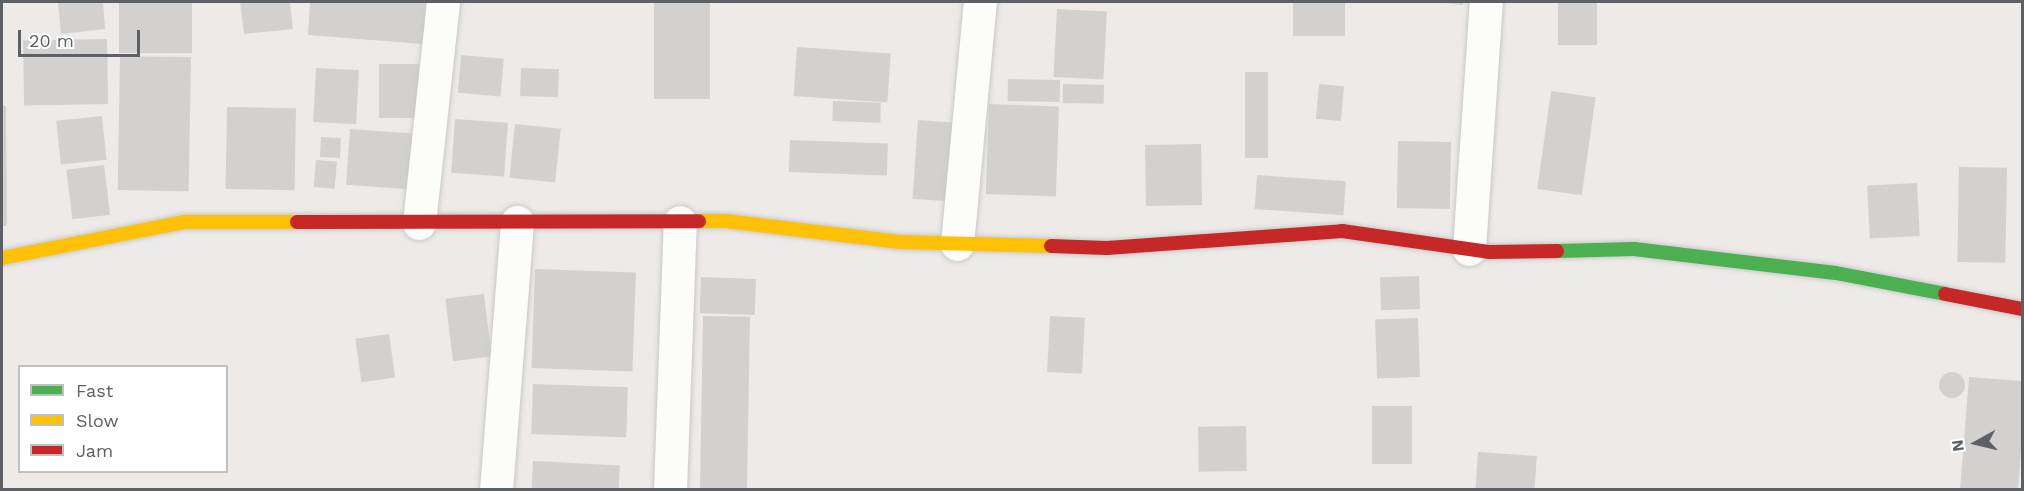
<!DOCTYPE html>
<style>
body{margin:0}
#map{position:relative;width:2024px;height:491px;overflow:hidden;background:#edeae7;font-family:"Work Sans",sans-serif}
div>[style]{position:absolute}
.building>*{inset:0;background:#d3d1d0;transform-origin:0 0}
.round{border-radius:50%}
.roads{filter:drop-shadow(0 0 2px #c9c9c9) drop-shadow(0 0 2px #c9c9c9)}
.street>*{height:33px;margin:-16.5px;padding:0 16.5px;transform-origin:16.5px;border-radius:16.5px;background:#fcfcfb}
.fast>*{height:14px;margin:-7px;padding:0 7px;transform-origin:7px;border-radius:7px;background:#4caf50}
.slow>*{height:14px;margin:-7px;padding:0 7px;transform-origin:7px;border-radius:7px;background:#ffc107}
.jam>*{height:14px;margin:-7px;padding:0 7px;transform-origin:7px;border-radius:7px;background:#c62828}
span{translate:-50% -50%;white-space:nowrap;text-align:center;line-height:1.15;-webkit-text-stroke:4.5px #fff;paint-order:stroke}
.frame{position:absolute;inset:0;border:3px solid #5d6165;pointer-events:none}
.legend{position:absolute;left:18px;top:365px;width:210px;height:108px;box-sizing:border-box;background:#fff;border:2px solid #bec0c1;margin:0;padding:8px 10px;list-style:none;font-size:18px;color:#5d6165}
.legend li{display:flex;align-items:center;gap:12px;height:30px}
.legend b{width:30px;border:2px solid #bec0c1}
.north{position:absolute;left:1946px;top:413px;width:60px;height:60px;-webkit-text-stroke:4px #fff;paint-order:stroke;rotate:262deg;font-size:16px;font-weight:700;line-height:24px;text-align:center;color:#5d6165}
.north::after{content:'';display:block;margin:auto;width:21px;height:27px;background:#5d6165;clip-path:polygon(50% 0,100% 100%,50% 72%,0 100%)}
.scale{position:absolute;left:18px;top:30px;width:122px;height:27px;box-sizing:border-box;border:3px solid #5d6165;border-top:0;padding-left:8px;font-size:18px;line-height:21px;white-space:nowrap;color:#5d6165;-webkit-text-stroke:4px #fff;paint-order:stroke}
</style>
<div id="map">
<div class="building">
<div style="clip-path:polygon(58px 2px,103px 2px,105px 29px,61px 34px)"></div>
<div style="left:119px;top:2px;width:73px;height:51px"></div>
<div style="clip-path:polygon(240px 2px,290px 2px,293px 29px,244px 34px)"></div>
<div style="clip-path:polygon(310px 2px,426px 2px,423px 44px,308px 35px)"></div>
<div style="left:654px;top:2px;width:56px;height:97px"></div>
<div style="left:1293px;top:2px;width:52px;height:34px"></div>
<div style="clip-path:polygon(1435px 2px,1463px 2px,1463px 5px)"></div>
<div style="left:1558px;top:2px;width:39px;height:43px"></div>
<div style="left:1057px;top:9px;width:50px;height:68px;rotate:3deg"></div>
<div style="left:107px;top:39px;width:65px;height:84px;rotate:89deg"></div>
<div style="left:797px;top:47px;width:94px;height:49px;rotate:4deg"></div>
<div style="left:461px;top:55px;width:43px;height:38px;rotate:5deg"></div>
<div style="left:120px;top:56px;width:71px;height:134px;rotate:1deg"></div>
<div style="left:379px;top:64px;width:40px;height:54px"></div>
<div style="left:316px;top:68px;width:43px;height:54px;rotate:3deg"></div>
<div style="left:521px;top:68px;width:38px;height:28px;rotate:2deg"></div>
<div style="left:1245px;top:72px;width:23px;height:86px"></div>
<div style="left:1008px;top:79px;width:52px;height:22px;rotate:1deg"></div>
<div style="left:1063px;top:84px;width:41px;height:19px;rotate:1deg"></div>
<div style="left:1319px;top:84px;width:25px;height:35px;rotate:5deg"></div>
<div style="left:1551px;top:91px;width:45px;height:99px;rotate:8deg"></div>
<div style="left:833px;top:101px;width:48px;height:20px;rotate:2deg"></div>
<div style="left:989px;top:104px;width:70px;height:90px;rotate:2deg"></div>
<div style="clip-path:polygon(2px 106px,6px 106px,7px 226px,2px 226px)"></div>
<div style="left:227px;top:107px;width:69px;height:82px;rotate:1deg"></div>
<div style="left:102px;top:116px;width:44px;height:46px;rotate:84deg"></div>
<div style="left:455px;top:119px;width:53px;height:54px;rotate:4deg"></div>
<div style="left:918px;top:120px;width:39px;height:79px;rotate:4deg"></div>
<div style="left:515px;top:124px;width:46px;height:54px;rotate:6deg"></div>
<div style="left:350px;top:129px;width:63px;height:56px;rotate:4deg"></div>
<div style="left:321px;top:137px;width:20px;height:20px;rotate:3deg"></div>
<div style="left:790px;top:140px;width:98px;height:32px;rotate:2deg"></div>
<div style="left:1398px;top:141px;width:53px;height:67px;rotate:1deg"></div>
<div style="left:1201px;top:144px;width:61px;height:56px;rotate:89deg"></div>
<div style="left:316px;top:160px;width:21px;height:27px;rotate:5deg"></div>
<div style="left:104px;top:165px;width:50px;height:38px;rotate:83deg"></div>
<div style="left:1959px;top:167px;width:48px;height:95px;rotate:1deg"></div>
<div style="left:1257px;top:175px;width:89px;height:34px;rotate:4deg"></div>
<div style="left:1917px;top:183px;width:53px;height:50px;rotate:87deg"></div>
<div style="left:535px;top:269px;width:101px;height:99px;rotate:2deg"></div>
<div style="left:1419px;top:276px;width:33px;height:39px;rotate:88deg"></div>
<div style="left:701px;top:277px;width:55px;height:36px;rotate:2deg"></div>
<div style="left:484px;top:294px;width:63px;height:39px;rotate:83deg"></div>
<div style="left:703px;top:316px;width:47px;height:174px;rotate:1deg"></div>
<div style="left:1050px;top:316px;width:35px;height:56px;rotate:3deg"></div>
<div style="left:1418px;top:318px;width:59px;height:43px;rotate:88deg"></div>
<div style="left:389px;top:334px;width:44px;height:34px;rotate:82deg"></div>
<div class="round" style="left:1939px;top:372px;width:26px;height:26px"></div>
<div style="clip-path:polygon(1969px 377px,2022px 381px,2022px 436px,2018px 490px,1960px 490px)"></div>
<div style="left:533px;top:384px;width:95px;height:50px;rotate:2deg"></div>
<div style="left:1372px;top:406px;width:40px;height:58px"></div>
<div style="left:1246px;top:426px;width:45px;height:48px;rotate:89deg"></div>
<div style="left:1478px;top:452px;width:59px;height:38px;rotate:4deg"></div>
<div style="left:533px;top:461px;width:87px;height:29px;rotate:3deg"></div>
</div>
<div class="roads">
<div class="street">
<div style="left:419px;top:223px;width:222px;rotate:-83.8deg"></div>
<div style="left:957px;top:244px;width:243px;rotate:-84.6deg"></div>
<div style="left:1469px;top:249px;width:248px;rotate:-86.1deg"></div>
<div style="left:496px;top:490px;width:269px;rotate:-85.5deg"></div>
<div style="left:670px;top:490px;width:268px;rotate:-87.9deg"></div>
</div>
<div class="fast">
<div style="left:1557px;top:251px;width:77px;rotate:-1.5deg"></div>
<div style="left:1634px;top:249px;width:203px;rotate:6.8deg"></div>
<div style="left:1836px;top:273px;width:111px;rotate:10.9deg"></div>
</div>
<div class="slow">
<div style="left:699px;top:221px;width:27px"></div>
<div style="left:726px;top:221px;width:175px;rotate:6.9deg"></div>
<div style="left:900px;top:242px;width:151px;rotate:1.5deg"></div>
<div style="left:2px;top:258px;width:185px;rotate:-11.2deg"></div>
<div style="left:183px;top:222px;width:114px"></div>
</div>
<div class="jam">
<div style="left:297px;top:222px;width:402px;rotate:-0.1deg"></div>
<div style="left:1051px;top:246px;width:56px;rotate:2deg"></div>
<div style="left:1107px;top:248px;width:236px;rotate:-4.1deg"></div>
<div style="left:1342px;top:231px;width:148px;rotate:8.1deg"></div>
<div style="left:1489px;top:252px;width:68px;rotate:-0.8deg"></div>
<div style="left:1945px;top:294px;width:78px;rotate:11deg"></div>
</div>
</div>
<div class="frame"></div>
<ul class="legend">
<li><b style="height:8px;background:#4caf50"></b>Fast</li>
<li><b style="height:8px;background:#ffc107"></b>Slow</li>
<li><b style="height:8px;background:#c62828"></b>Jam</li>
</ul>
<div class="north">N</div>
<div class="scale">20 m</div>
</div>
